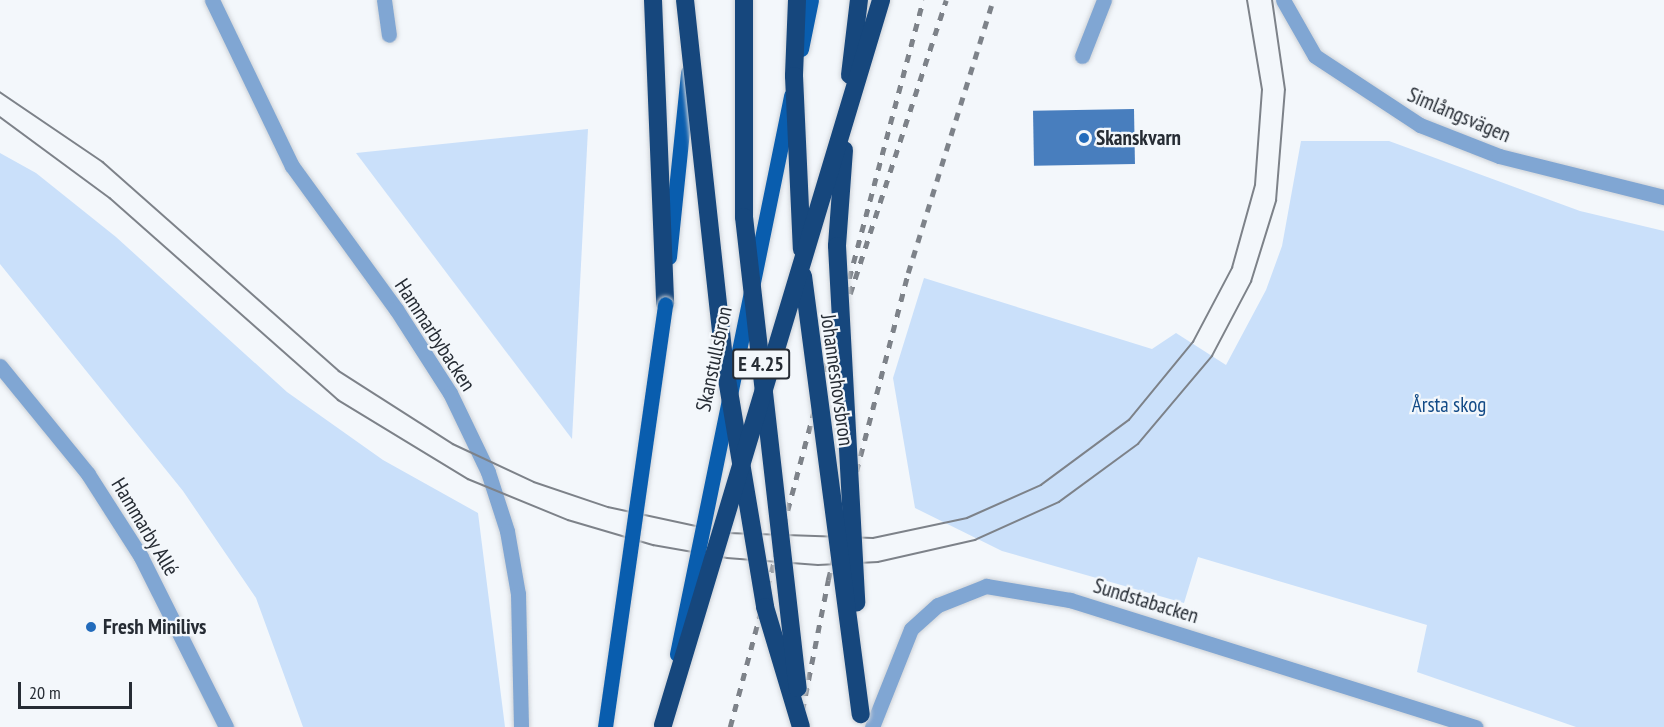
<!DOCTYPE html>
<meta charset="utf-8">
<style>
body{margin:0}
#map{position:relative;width:1664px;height:727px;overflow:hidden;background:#f3f7fb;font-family:"PT Sans Narrow",sans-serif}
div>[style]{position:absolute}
.green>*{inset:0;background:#cae0fa}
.building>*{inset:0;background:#487ebe;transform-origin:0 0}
.roads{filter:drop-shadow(0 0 2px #ced2d7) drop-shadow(0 0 2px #ced2d7)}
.minor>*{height:15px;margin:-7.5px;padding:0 7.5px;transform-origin:7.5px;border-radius:7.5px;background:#80a6d3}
.major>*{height:15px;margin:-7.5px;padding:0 7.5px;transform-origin:7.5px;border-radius:7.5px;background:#095dae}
.highway>*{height:18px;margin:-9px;padding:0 9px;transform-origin:9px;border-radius:9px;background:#16477d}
.tram>*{height:1.5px;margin:-0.75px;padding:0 0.75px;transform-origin:0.75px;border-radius:0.75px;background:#7d8289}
.rail>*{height:4.5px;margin-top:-2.25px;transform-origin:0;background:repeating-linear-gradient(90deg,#7d8289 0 8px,transparent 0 16px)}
.bridges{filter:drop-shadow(0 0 2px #ced2d7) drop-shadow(0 0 2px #ced2d7)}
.major-bridge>*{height:15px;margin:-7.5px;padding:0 7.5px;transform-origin:7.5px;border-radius:7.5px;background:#095dae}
.highway-bridge>*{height:18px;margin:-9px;padding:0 9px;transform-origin:9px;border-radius:9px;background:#16477d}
.dots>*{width:16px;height:16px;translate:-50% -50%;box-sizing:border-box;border:3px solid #f3f7fb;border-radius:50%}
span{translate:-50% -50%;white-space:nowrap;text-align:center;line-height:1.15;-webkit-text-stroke:4.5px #f3f7fb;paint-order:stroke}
.shield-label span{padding:2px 4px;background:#f3f7fb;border:2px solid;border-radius:4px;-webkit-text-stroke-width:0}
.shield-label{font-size:20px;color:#262c34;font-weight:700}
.street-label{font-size:21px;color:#262c34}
.poi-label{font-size:21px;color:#262c34;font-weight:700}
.left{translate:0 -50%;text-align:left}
.park-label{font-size:21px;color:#134b87}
.scale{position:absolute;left:18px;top:682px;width:114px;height:27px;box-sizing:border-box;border:3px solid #262c34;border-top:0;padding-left:8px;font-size:18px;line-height:21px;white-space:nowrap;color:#262c34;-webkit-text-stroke:4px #f3f7fb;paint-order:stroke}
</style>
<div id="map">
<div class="green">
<div style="clip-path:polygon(588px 129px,572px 439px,356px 153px)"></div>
<div style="clip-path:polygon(1301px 141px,1389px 141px,1580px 211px,1664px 231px,1664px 727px,1576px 727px,1417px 672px,1427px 625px,1198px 557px,1184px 603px,1002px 551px,915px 508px,893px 378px,924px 278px,1152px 349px,1176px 333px,1226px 365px,1266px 290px,1282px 246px)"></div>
<div style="clip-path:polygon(0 153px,36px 173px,116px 237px,287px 392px,383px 460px,478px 513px,505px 727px,303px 727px,256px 598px,183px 491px,0 264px)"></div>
</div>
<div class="building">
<div style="left:1134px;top:109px;width:55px;height:101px;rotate:89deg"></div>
</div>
<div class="roads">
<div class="minor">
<div style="left:212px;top:0;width:184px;rotate:64.3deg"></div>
<div style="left:292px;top:166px;width:177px;rotate:54deg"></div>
<div style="left:396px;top:309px;width:100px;rotate:57.3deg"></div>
<div style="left:450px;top:393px;width:88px;rotate:64.3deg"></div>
<div style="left:488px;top:472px;width:62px;rotate:72.1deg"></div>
<div style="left:507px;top:531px;width:64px;rotate:80.1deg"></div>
<div style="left:518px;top:594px;width:133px;rotate:88.7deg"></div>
<div style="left:384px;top:0;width:35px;rotate:82deg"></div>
<div style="left:1283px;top:0;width:64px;rotate:60.3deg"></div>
<div style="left:1315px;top:56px;width:126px;rotate:33.3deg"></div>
<div style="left:1420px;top:125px;width:85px;rotate:21.4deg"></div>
<div style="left:1499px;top:156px;width:170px;rotate:14deg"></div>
<div style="left:1082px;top:56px;width:60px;rotate:-68.6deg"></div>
<div style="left:0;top:366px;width:139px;rotate:50.8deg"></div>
<div style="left:88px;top:474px;width:98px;rotate:57.4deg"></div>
<div style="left:141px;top:557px;width:190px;rotate:63.4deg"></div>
<div style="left:872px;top:727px;width:105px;rotate:-68.3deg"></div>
<div style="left:911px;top:629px;width:36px;rotate:-42deg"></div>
<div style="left:938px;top:605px;width:52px;rotate:-21.6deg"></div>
<div style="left:986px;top:586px;width:85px;rotate:9.5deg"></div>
<div style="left:1070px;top:600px;width:425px;rotate:17.4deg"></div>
</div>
<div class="major">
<div style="left:669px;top:257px;width:186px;rotate:-84.1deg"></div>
</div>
<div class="highway">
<div style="left:653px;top:0;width:304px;rotate:87.7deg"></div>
</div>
</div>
<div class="tram">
<div style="left:0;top:92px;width:125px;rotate:34.2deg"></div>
<div style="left:103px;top:162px;width:315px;rotate:41.5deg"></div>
<div style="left:339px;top:371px;width:135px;rotate:32.6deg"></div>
<div style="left:453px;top:444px;width:89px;rotate:25.1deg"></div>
<div style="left:534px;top:482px;width:78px;rotate:18.7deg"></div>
<div style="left:608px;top:507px;width:123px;rotate:12.2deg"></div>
<div style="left:728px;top:533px;width:145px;rotate:2deg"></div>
<div style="left:873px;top:538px;width:96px;rotate:-12deg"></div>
<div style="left:967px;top:518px;width:81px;rotate:-24deg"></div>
<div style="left:1041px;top:485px;width:109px;rotate:-36.5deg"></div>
<div style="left:1129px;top:420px;width:101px;rotate:-50.6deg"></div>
<div style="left:1193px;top:342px;width:84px;rotate:-62.2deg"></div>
<div style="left:1232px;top:268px;width:86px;rotate:-74.5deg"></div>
<div style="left:1255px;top:185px;width:95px;rotate:-85.8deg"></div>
<div style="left:1262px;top:90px;width:91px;rotate:-99.5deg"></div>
<div style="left:0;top:117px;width:137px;rotate:36.4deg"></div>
<div style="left:110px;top:198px;width:305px;rotate:41.5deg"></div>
<div style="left:338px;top:400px;width:152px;rotate:31.3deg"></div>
<div style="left:468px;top:479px;width:108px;rotate:22.3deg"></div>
<div style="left:568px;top:520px;width:89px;rotate:16.4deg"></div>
<div style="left:653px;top:545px;width:75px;rotate:10deg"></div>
<div style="left:727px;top:558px;width:91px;rotate:4.4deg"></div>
<div style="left:818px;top:565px;width:60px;rotate:-2.9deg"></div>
<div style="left:878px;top:562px;width:99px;rotate:-12.8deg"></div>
<div style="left:975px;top:540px;width:92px;rotate:-24.3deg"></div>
<div style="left:1059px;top:502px;width:98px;rotate:-36.3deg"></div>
<div style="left:1138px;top:444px;width:115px;rotate:-49.9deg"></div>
<div style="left:1212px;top:356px;width:84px;rotate:-62.2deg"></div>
<div style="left:1251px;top:282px;width:85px;rotate:-72.8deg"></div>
<div style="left:1276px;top:201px;width:111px;rotate:-85.4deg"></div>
<div style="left:1285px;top:90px;width:91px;rotate:-98.2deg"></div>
</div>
<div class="rail">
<div style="left:850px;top:294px;width:309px;rotate:-71.9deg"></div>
<div style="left:730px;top:727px;width:752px;rotate:-75.13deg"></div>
<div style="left:799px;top:727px;width:150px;rotate:-78.8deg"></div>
<div style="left:828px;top:580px;width:317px;rotate:-75.4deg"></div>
<div style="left:908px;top:273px;width:286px;rotate:-72.7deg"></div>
</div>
<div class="bridges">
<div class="major-bridge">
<div style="left:801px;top:49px;width:50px;rotate:-78.5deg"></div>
<div style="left:677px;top:654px;width:570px;rotate:-78.45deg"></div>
<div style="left:605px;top:727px;width:427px;rotate:-81.9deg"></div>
</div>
<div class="highway-bridge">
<div style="left:685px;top:0;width:363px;rotate:83.8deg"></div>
<div style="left:724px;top:361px;width:249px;rotate:80.5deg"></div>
<div style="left:765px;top:607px;width:125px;rotate:73.3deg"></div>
<div style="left:744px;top:0;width:217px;rotate:90deg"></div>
<div style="left:744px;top:217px;width:474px;rotate:83.5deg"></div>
<div style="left:797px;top:0;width:76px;rotate:92.3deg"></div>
<div style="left:794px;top:76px;width:173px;rotate:87.4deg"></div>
<div style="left:850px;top:75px;width:76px;rotate:-83.2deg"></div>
<div style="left:844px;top:150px;width:96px;rotate:94.2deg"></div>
<div style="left:837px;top:246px;width:357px;rotate:86.9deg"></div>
<div style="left:803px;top:276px;width:442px;rotate:82.5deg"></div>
<div style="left:663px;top:725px;width:757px;rotate:-73.26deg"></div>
</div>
</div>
<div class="dots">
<div style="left:1084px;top:138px;background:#226bbb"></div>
<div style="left:91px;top:627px;background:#226bbb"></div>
</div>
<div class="shield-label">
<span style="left:761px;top:364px">E 4.25</span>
</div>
<div class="street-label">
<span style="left:1459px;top:115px;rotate:23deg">Simlångsvägen</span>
<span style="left:435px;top:335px;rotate:57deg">Hammarbybacken</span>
<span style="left:714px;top:359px;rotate:-78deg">Skanstullsbron</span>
<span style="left:837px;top:380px;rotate:82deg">Johanneshovsbron</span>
<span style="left:145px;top:527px;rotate:59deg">Hammarby Allé</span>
<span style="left:1146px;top:601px;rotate:17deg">Sundstabacken</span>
</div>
<div class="poi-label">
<span class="left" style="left:1096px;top:138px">Skanskvarn</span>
<span class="left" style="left:103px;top:627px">Fresh Minilivs</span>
</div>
<div class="park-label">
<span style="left:1449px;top:405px">Årsta skog</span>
</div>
<div class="scale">20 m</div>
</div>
